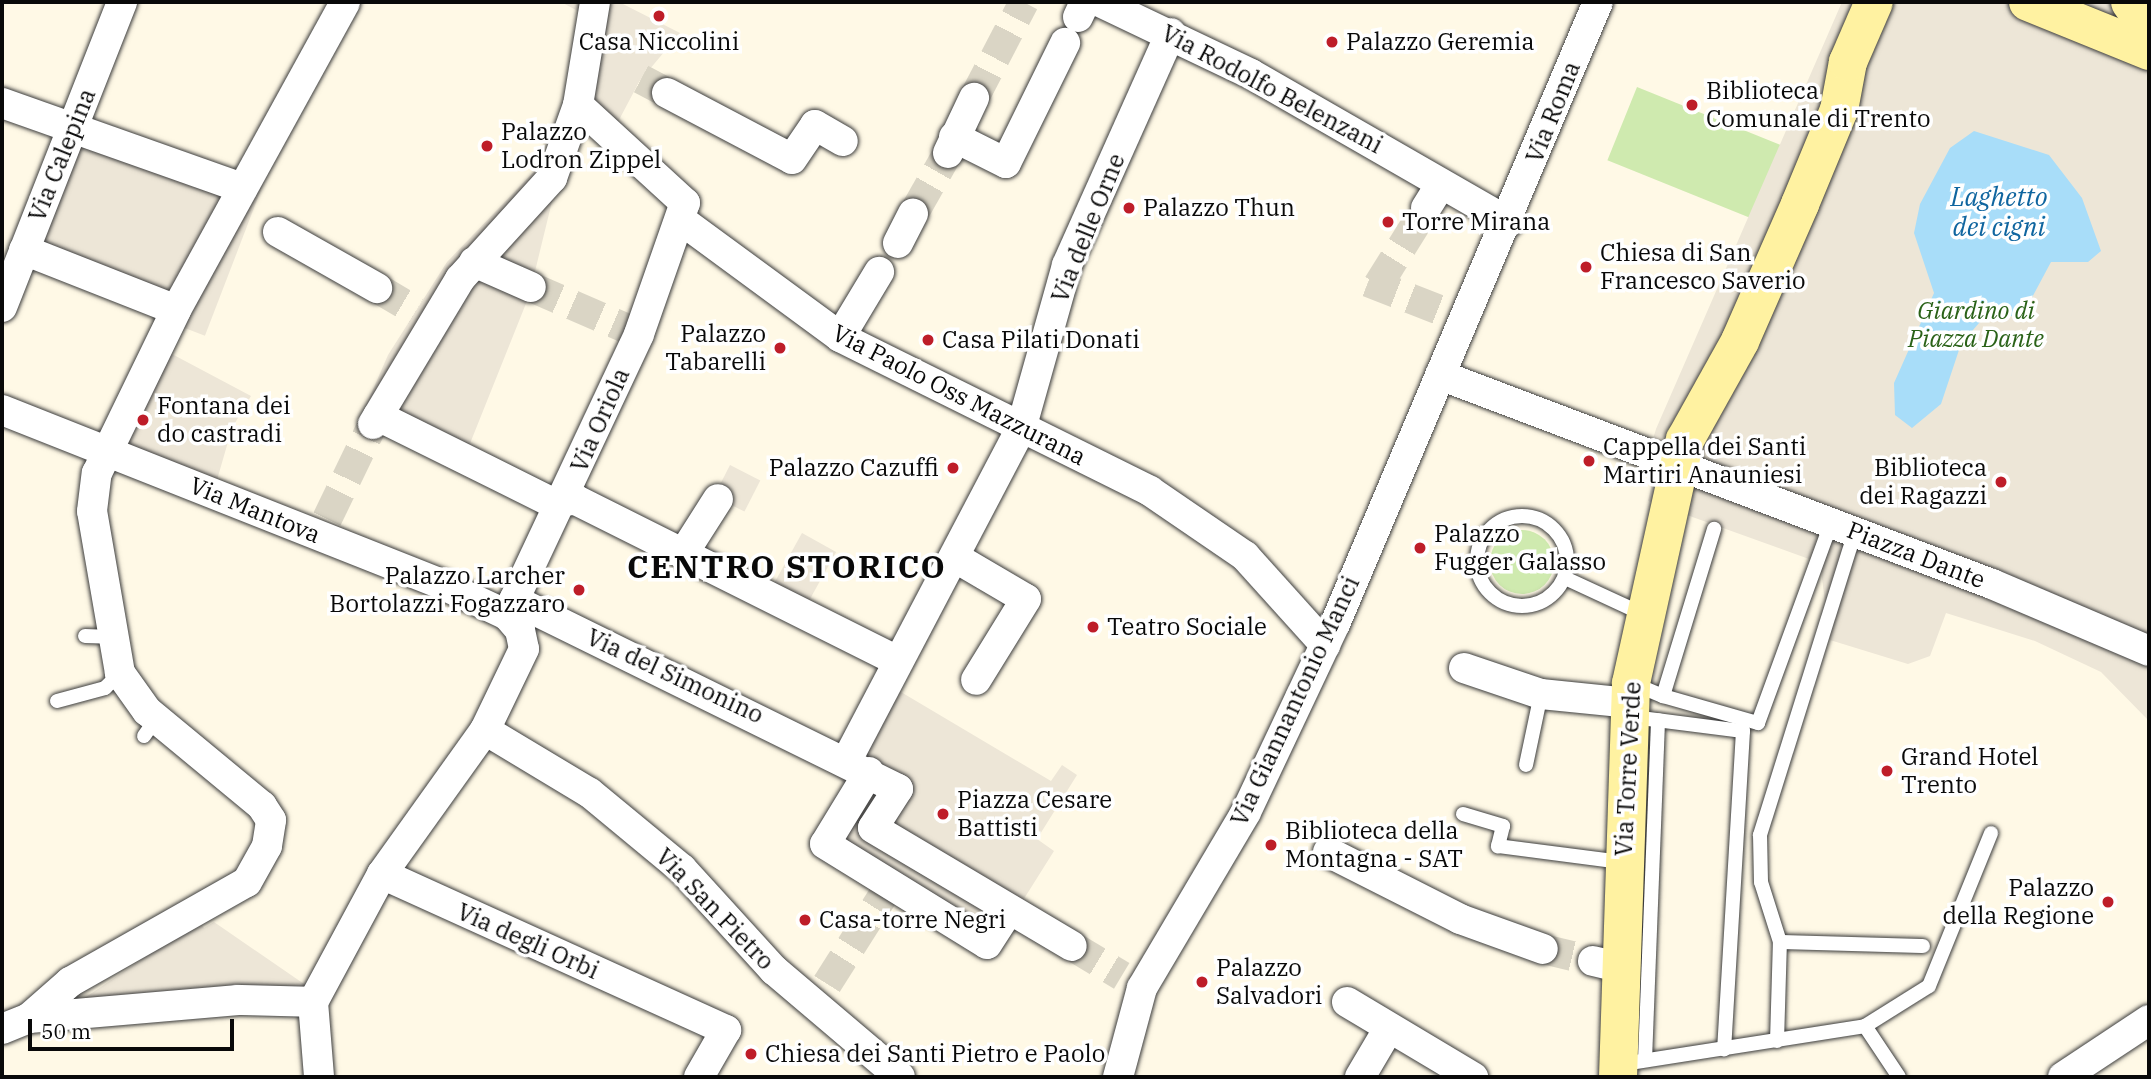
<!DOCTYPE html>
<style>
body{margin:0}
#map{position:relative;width:2151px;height:1079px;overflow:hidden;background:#fff9e6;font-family:"IBM Plex Serif",serif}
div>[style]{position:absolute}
.green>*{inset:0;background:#cfeaaf;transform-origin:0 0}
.round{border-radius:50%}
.plaza>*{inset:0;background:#ede6d7;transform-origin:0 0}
.water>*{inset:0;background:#a8ddf9}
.street-tunnel>*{height:30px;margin-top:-15px;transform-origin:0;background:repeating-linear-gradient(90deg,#dad5c5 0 30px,transparent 0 45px)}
.roads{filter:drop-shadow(0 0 2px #3c3c3c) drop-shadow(0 0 2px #3c3c3c)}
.lane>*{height:14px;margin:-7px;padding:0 7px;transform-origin:7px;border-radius:7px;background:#fff}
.lane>.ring{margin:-7px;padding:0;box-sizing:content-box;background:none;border:14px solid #fff;border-radius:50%}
.street>*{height:30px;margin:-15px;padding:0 15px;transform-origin:15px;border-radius:15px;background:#fff}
.secondary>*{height:38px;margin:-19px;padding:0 19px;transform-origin:19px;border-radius:19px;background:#fff2a1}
.dots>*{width:19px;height:19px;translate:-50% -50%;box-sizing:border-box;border:4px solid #fff;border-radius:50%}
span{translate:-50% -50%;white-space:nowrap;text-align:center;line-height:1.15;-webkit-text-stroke:7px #fff;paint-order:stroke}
.poi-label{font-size:24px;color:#090909}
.left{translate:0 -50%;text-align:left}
.right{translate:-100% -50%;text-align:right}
.street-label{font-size:24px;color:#090909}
.park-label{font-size:24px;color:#2a6218;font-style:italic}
.water-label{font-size:26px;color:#0f659f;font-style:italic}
.district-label{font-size:32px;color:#090909;font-weight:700;letter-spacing:2px}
.frame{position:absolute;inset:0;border:4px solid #090909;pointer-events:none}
.scale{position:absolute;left:28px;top:1019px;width:206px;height:32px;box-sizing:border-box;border:4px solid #090909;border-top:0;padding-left:9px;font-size:21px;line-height:24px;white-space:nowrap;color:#090909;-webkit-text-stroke:5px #fff;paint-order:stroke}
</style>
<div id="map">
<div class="green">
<div style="left:1637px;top:87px;width:155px;height:79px;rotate:22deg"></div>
<div class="round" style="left:1490px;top:530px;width:64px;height:64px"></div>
</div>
<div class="plaza">
<div style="clip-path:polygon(561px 2px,619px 2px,680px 33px,639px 82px,609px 139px,580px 119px,557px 181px,529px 296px,463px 461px,363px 420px,364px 410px,388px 355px,447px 262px,546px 159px,589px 17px)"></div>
<div style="clip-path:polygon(1842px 2px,2149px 2px,2149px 721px,2101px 672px,2035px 641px,1946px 613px,1930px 656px,1908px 664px,1830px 640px,1820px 563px,1648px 501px,1653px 479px,1642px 475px,1656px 429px)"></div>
<div style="left:66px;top:109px;width:211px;height:162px;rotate:21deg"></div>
<div style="clip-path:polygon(170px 353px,251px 396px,232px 428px,217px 480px,128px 445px)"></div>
<div style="left:730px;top:465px;width:34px;height:35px;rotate:27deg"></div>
<div style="left:802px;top:533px;width:39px;height:61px;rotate:29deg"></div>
<div style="clip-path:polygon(874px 676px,1051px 781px,1062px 765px,1077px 775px,1037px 839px,1054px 851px,990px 953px,814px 848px,851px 787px,827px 771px)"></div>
<div style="clip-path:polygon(199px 921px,204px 928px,214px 922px,307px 986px,301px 996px,80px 1001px)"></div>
</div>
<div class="water">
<div style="clip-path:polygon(1974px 131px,2049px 155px,2082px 198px,2101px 251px,2088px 262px,2051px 262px,2022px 316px,1985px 316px,1961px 344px,1941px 404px,1912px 428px,1895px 415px,1894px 383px,1934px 293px,1914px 233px,1920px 204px,1950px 148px)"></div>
</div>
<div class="street-tunnel">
<div style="left:641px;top:79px;width:30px;rotate:28deg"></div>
<div style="left:974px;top:98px;width:108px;rotate:-62.5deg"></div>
<div style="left:915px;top:211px;width:67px;rotate:-60.4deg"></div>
<div style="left:1368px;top:282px;width:83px;rotate:21.3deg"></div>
<div style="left:1378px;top:285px;width:91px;rotate:-58.1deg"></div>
<div style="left:531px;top:287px;width:108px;rotate:23.5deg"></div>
<div style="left:377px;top:288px;width:45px;rotate:30.5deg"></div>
<div style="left:327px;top:519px;width:106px;rotate:-64.2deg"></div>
<div style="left:1072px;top:946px;width:58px;rotate:31deg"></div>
<div style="left:1543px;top:949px;width:51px;rotate:13.5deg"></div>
<div style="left:827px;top:984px;width:127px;rotate:-57.6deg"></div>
</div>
<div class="roads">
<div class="lane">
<div class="ring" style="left:1477px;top:516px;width:76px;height:76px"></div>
<div style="left:1565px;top:578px;width:86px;rotate:24.8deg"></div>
<div style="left:85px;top:636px;width:25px;rotate:2deg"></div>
<div style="left:1632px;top:683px;width:34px;rotate:23deg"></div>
<div style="left:1663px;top:696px;width:175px;rotate:-73deg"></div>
<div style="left:1663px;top:696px;width:99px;rotate:15.9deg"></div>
<div style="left:1758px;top:723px;width:213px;rotate:-69.9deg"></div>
<div style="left:57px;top:701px;width:50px;rotate:-15.2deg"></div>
<div style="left:105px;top:688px;width:21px;rotate:-45deg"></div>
<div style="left:1633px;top:717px;width:111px;rotate:7.3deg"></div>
<div style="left:1743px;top:731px;width:319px;rotate:93.4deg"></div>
<div style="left:144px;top:736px;width:21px;rotate:-55deg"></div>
<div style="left:1526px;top:765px;width:73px;rotate:-78.1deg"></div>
<div style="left:1463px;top:814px;width:42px;rotate:16.7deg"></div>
<div style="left:1503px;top:826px;width:21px;rotate:104deg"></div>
<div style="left:1498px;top:846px;width:125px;rotate:7.4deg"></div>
<div style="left:1780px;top:942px;width:63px;rotate:-107.6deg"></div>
<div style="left:1761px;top:882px;width:47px;rotate:-91.2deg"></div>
<div style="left:1760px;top:835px;width:318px;rotate:-72.6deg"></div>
<div style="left:1865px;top:1026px;width:75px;rotate:-32deg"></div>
<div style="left:1929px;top:986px;width:165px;rotate:-67.9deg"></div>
<div style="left:1777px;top:1041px;width:99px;rotate:-88.3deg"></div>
<div style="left:1780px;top:942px;width:143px;rotate:1.6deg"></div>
<div style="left:1645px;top:1060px;width:340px;rotate:-87.8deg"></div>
<div style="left:1636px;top:1062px;width:232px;rotate:-8.9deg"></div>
<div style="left:1865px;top:1026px;width:61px;rotate:56.3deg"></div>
</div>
<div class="street">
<div style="left:1100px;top:2px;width:167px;rotate:25.5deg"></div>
<div style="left:1251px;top:74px;width:297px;rotate:29.9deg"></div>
<div style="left:1078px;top:17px;width:17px;rotate:-65deg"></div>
<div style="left:667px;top:93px;width:141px;rotate:27.8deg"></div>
<div style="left:792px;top:159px;width:41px;rotate:-55.9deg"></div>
<div style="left:815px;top:125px;width:32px;rotate:30deg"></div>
<div style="left:2px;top:103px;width:255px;rotate:19.5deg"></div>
<div style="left:954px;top:137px;width:58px;rotate:26.6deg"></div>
<div style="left:1006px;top:163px;width:134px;rotate:-63.8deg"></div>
<div style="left:948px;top:153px;width:61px;rotate:-64.7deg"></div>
<div style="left:1426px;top:208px;width:28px;rotate:-58deg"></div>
<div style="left:681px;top:220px;width:197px;rotate:36.3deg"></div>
<div style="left:840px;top:337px;width:346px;rotate:26.4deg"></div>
<div style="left:1150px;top:491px;width:115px;rotate:34.4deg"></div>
<div style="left:1245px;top:556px;width:120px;rotate:48deg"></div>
<div style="left:278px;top:232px;width:114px;rotate:29.5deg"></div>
<div style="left:898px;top:243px;width:33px;rotate:-63deg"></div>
<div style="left:24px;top:250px;width:163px;rotate:21.5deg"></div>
<div style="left:474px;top:262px;width:62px;rotate:23.7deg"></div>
<div style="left:2px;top:307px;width:328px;rotate:-68.5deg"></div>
<div style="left:840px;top:337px;width:76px;rotate:-59deg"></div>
<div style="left:1440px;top:375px;width:590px;rotate:20.74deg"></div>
<div style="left:1992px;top:584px;width:171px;rotate:23.1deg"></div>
<div style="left:2px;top:410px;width:474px;rotate:21.6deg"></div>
<div style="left:443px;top:585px;width:71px;rotate:25.1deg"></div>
<div style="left:507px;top:615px;width:20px;rotate:49deg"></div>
<div style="left:520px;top:630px;width:19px;rotate:78deg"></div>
<div style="left:524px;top:649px;width:90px;rotate:115.7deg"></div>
<div style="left:485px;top:730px;width:177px;rotate:125.6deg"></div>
<div style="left:382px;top:874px;width:145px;rotate:118.3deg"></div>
<div style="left:313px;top:1002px;width:75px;rotate:85.4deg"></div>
<div style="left:378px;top:416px;width:193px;rotate:26.4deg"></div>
<div style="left:551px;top:502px;width:25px;rotate:-5deg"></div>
<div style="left:576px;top:500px;width:360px;rotate:26.6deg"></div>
<div style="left:373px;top:424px;width:169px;rotate:-59deg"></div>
<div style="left:460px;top:279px;width:137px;rotate:-47.7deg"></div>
<div style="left:552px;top:178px;width:77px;rotate:-70.4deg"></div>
<div style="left:683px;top:554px;width:65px;rotate:-57.5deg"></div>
<div style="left:956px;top:558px;width:81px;rotate:30.4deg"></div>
<div style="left:1026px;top:599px;width:95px;rotate:121.7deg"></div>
<div style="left:514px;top:600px;width:428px;rotate:26.2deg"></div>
<div style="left:898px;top:789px;width:46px;rotate:122.7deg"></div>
<div style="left:873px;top:828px;width:231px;rotate:30.7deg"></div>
<div style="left:507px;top:615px;width:310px;rotate:-64.8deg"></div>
<div style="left:639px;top:334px;width:139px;rotate:-70.7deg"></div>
<div style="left:685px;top:203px;width:145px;rotate:-137.5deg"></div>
<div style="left:578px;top:105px;width:104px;rotate:-80.6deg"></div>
<div style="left:1464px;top:668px;width:81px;rotate:18.7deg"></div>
<div style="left:1541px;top:694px;width:88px;rotate:5.8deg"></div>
<div style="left:485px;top:730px;width:122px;rotate:31deg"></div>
<div style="left:590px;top:793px;width:119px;rotate:39.6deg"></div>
<div style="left:682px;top:869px;width:137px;rotate:47.7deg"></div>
<div style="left:774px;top:970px;width:165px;rotate:40.3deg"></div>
<div style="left:847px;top:760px;width:374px;rotate:-62.3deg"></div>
<div style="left:1021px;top:429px;width:170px;rotate:-74.3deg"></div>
<div style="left:1067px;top:265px;width:254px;rotate:-65.9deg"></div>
<div style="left:869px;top:772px;width:84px;rotate:121.4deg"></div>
<div style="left:825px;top:844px;width:190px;rotate:31.7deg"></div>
<div style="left:987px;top:944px;width:40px;rotate:-57.1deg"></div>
<div style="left:1328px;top:852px;width:148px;rotate:26.9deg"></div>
<div style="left:1460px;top:919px;width:88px;rotate:19.9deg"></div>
<div style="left:382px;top:874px;width:378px;rotate:24.4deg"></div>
<div style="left:726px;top:1030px;width:54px;rotate:119.9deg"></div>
<div style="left:1593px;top:961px;width:28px;rotate:13deg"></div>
<div style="left:1347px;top:1002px;width:147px;rotate:30.8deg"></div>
<div style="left:29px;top:1018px;width:55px;rotate:-41.3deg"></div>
<div style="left:70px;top:982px;width:203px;rotate:-29.5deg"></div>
<div style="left:247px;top:882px;width:41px;rotate:-60.9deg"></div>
<div style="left:267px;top:846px;width:26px;rotate:-81deg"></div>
<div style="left:271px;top:820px;width:17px;rotate:-123deg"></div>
<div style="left:262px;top:806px;width:149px;rotate:-140.4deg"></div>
<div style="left:147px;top:711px;width:47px;rotate:-125.4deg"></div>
<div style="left:120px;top:673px;width:164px;rotate:-99.8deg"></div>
<div style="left:92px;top:511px;width:38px;rotate:-83deg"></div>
<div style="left:97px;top:473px;width:181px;rotate:-64.1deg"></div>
<div style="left:176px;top:310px;width:351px;rotate:-61.2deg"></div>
<div style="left:2px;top:1029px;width:29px;rotate:-22deg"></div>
<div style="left:29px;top:1018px;width:210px;rotate:-4.9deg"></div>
<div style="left:238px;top:1000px;width:75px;rotate:1.5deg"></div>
<div style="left:1118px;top:1077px;width:92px;rotate:-74.9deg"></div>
<div style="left:1142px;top:988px;width:204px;rotate:-59.4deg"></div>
<div style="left:1246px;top:812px;width:208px;rotate:-64.7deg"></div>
<div style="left:1335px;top:624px;width:675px;rotate:-67.08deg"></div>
<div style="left:1360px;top:1077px;width:57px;rotate:-59.4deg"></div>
<div style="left:2063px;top:1077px;width:103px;rotate:-33.5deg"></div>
</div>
<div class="secondary">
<div style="left:2028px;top:2px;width:131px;rotate:22deg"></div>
<div style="left:2130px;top:2px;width:33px;rotate:55deg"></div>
<div style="left:1618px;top:1077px;width:394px;rotate:-88.1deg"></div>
<div style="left:1631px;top:683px;width:249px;rotate:-77.5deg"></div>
<div style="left:1685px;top:440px;width:113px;rotate:-60.9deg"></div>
<div style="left:1740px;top:341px;width:150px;rotate:-66.3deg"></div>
<div style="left:1800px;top:204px;width:102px;rotate:-67.5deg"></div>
<div style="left:1839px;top:110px;width:49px;rotate:-79.4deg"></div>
<div style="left:1848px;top:62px;width:65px;rotate:-66.6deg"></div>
</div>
</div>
<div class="dots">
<div style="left:659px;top:16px;background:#be1d29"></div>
<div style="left:1332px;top:42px;background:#be1d29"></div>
<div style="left:1692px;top:105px;background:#be1d29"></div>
<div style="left:487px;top:146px;background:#be1d29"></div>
<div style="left:1129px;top:208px;background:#be1d29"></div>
<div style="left:1388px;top:222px;background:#be1d29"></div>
<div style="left:1586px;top:267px;background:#be1d29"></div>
<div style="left:928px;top:340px;background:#be1d29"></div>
<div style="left:780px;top:348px;background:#be1d29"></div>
<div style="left:143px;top:420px;background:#be1d29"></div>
<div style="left:1589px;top:461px;background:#be1d29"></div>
<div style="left:953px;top:468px;background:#be1d29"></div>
<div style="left:2001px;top:482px;background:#be1d29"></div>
<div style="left:1420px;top:548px;background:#be1d29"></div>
<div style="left:579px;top:590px;background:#be1d29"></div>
<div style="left:1093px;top:627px;background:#be1d29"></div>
<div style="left:1887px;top:771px;background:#be1d29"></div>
<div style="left:943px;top:814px;background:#be1d29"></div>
<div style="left:1271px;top:845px;background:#be1d29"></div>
<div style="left:2108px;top:902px;background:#be1d29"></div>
<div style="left:805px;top:920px;background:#be1d29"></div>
<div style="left:1202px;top:982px;background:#be1d29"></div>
<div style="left:751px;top:1054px;background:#be1d29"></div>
</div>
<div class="poi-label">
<span style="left:659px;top:42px">Casa Niccolini</span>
<span class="left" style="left:1346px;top:42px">Palazzo Geremia</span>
<span class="left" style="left:1706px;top:105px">Biblioteca<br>Comunale di Trento</span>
<span class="left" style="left:501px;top:146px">Palazzo<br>Lodron Zippel</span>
<span class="left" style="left:1143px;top:208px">Palazzo Thun</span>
<span class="left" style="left:1402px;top:222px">Torre Mirana</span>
<span class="left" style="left:1600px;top:267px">Chiesa di San<br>Francesco Saverio</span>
<span class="right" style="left:766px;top:348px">Palazzo<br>Tabarelli</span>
<span class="left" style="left:942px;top:340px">Casa Pilati Donati</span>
<span class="left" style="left:157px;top:420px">Fontana dei<br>do castradi</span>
<span class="left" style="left:1603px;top:461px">Cappella dei Santi<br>Martiri Anauniesi</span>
<span class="right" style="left:939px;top:468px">Palazzo Cazuffi</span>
<span class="right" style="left:1987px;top:482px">Biblioteca<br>dei Ragazzi</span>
<span class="left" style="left:1434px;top:548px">Palazzo<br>Fugger Galasso</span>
<span class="right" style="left:565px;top:590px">Palazzo Larcher<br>Bortolazzi Fogazzaro</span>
<span class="left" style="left:1107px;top:627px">Teatro Sociale</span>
<span class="left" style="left:1901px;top:771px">Grand Hotel<br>Trento</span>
<span class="left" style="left:957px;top:814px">Piazza Cesare<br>Battisti</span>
<span class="left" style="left:1285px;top:845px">Biblioteca della<br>Montagna - SAT</span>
<span class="right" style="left:2094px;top:902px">Palazzo<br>della Regione</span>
<span class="left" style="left:819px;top:920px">Casa-torre Negri</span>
<span class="left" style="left:1216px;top:982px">Palazzo<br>Salvadori</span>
<span class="left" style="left:765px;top:1054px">Chiesa dei Santi Pietro e Paolo</span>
</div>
<div class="street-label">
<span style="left:1272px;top:89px;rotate:28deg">Via Rodolfo Belenzani</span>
<span style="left:1553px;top:112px;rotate:-68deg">Via Roma</span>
<span style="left:62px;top:155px;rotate:-68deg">Via Calepina</span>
<span style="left:1088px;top:228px;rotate:-68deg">Via delle Orne</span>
<span style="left:959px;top:395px;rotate:27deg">Via Paolo Oss Mazzurana</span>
<span style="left:600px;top:420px;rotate:-66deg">Via Oriola</span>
<span style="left:255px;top:510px;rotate:22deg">Via Mantova</span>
<span style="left:1916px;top:555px;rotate:21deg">Piazza Dante</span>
<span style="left:675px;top:676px;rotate:25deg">Via del Simonino</span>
<span style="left:1295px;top:701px;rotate:-65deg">Via Giannantonio Manci</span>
<span style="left:1628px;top:769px;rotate:-87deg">Via Torre Verde</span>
<span style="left:715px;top:909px;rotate:46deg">Via San Pietro</span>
<span style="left:528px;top:941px;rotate:24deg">Via degli Orbi</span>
</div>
<div class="park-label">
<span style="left:1976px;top:325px">Giardino di<br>Piazza Dante</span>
</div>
<div class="water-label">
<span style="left:1999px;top:212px">Laghetto<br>dei cigni</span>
</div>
<div class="district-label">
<span style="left:787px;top:566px">CENTRO STORICO</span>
</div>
<div class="frame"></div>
<div class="scale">50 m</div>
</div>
